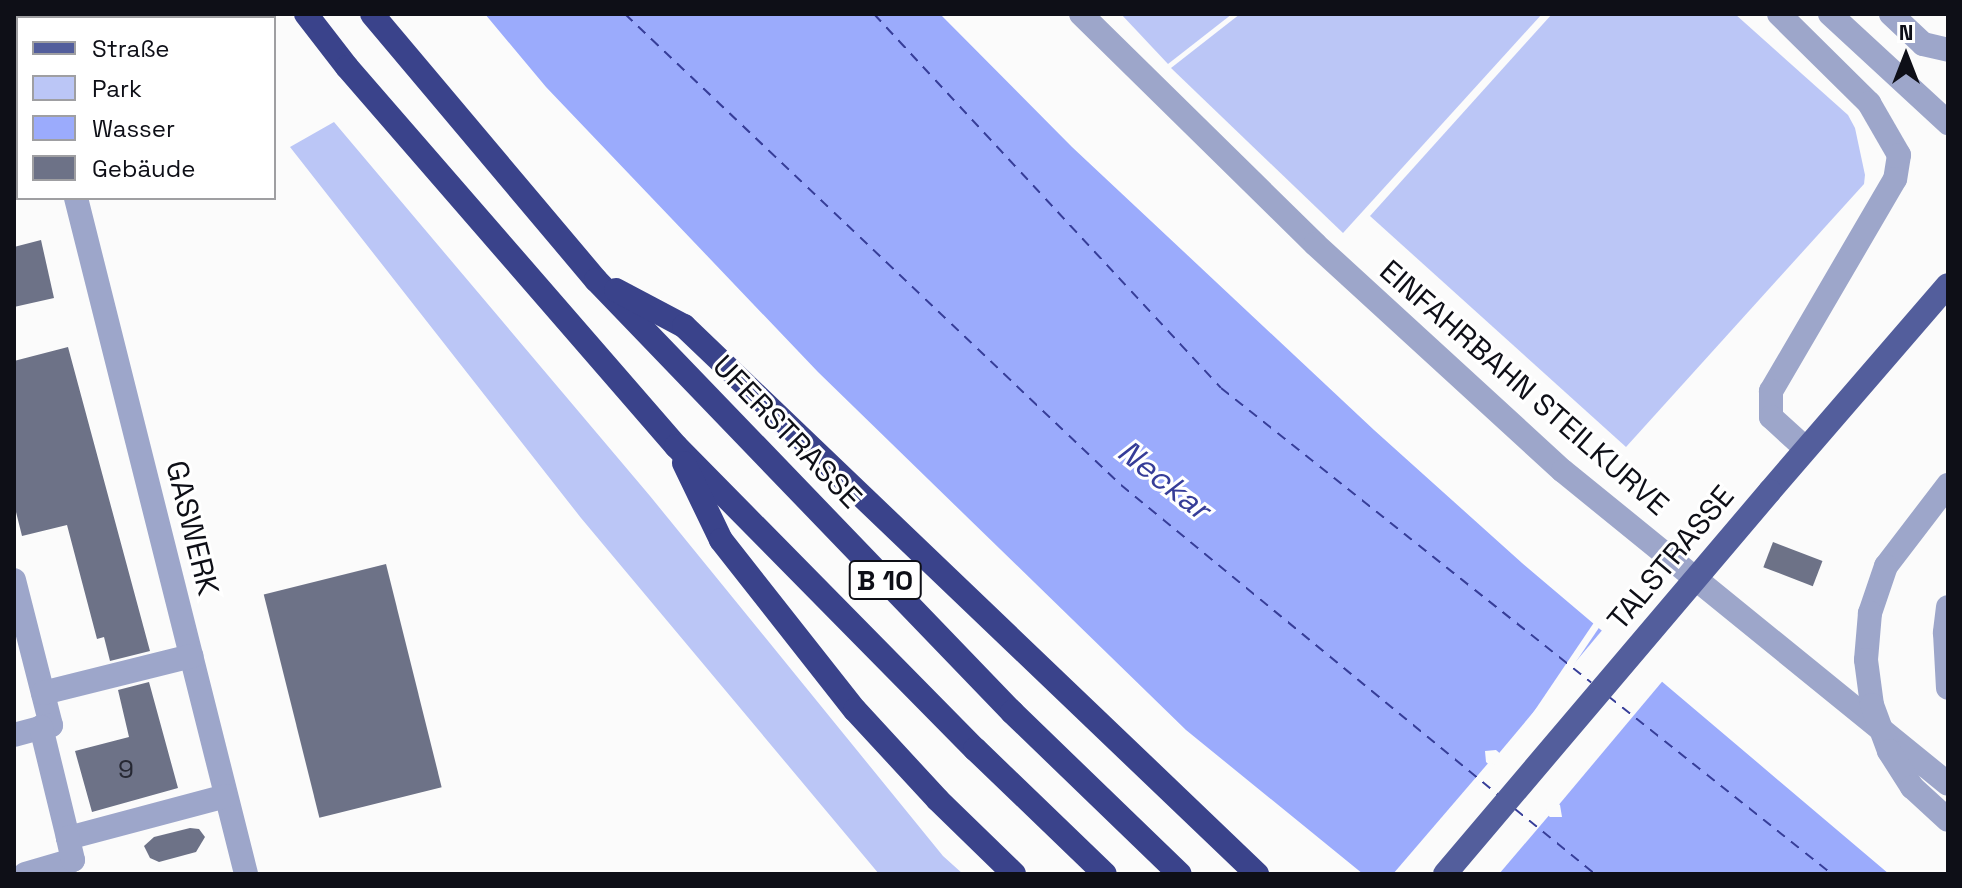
<!DOCTYPE html>
<meta charset="utf-8">
<style>
body{margin:0}
#map{position:relative;width:1962px;height:888px;overflow:hidden;background:#fbfbfb;font-family:"Space Grotesk",sans-serif}
div>[style]{position:absolute}
.green>*{inset:0;background:#bbc6f6}
.water>*{inset:0;background:#9babfc}
.pier>*{inset:0;background:#fbfbfb;transform-origin:0 0}
.ferry>*{height:2px;margin-top:-1px;transform-origin:0;background:repeating-linear-gradient(90deg,#363d98 0 10px,transparent 0 18px)}
.building>*{inset:0;background:#6d7287;transform-origin:0 0}
.minor>*{height:24px;margin:-12px;padding:0 12px;transform-origin:12px;border-radius:12px;background:#9da6ca}
.major>*{height:24px;margin:-12px;padding:0 12px;transform-origin:12px;border-radius:12px;background:#535e9c}
.highway>*{height:24px;margin:-12px;padding:0 12px;transform-origin:12px;border-radius:12px;background:#3a438b}
.minor-bridge>*{height:24px;margin:-12px;padding:0 12px;transform-origin:12px;border-radius:12px;background:#9da6ca}
.major-bridge>*{height:24px;margin:-12px;padding:0 12px;transform-origin:12px;border-radius:12px;background:#535e9c}
span{translate:-50% -50%;white-space:nowrap;text-align:center;line-height:1.15;-webkit-text-stroke:6px #fff;paint-order:stroke}
.number-label{font-size:26px;color:#262833}
.number-label span{-webkit-text-stroke-width:0}
.shield-label span{padding:2px 6px;background:#fff;border:2px solid;border-radius:6px;-webkit-text-stroke-width:0}
.shield-label{font-size:28px;color:#0e0f17;font-weight:700}
.street-label{font-size:30px;color:#0e0f17}
.water-label{font-size:32px;color:#363d98;font-style:italic}
.frame{position:absolute;inset:0;border:16px solid #0e0f17;pointer-events:none}
.legend{position:absolute;left:16px;top:16px;width:260px;height:184px;box-sizing:border-box;background:#fff;border:2px solid #9f9fa2;margin:0;padding:10px 14px;list-style:none;font-size:24px;color:#0e0f17}
.legend li{display:flex;align-items:center;gap:16px;height:40px}
.legend b{width:40px;border:2px solid #9f9fa2}
.north{position:absolute;left:1866px;top:16px;width:80px;height:80px;-webkit-text-stroke:6px #fff;paint-order:stroke;rotate:0deg;font-size:22px;font-weight:700;line-height:32px;text-align:center;color:#0e0f17}
.north::after{content:'';display:block;margin:auto;width:28px;height:36px;background:#0e0f17;clip-path:polygon(50% 0,100% 100%,50% 72%,0 100%)}
</style>
<div id="map">
<div class="green">
<div style="clip-path:polygon(1121px 14px,1232px 14px,1168px 64px)"></div>
<div style="clip-path:polygon(1240px 14px,1542px 14px,1343px 233px,1171px 68px)"></div>
<div style="clip-path:polygon(1552px 14px,1735px 14px,1848px 115px,1855px 128px,1865px 175px,1864px 184px,1626px 447px,1370px 216px)"></div>
<div style="clip-path:polygon(334px 122px,650px 496px,943px 856px,963px 874px,879px 874px,581px 518px,290px 147px)"></div>
</div>
<div class="water">
<div style="clip-path:polygon(evenodd,485px 14px,940px 14px,1072px 147px,1374px 430px,1522px 563px,1889px 874px,1363px 874px,1186px 730px,818px 372px,546px 87px,485px 14px,1496px 750px,1560px 805px,1562px 817px,1550px 817px,1486px 762px,1485px 751px,1496px 750px)"></div>
</div>
<div class="pier">
<div style="left:1595px;top:621px;width:7px;height:333px;rotate:34deg"></div>
<div style="left:1604px;top:628px;width:79px;height:167px;rotate:40deg"></div>
<div style="clip-path:polygon(1490px 761px,1551px 813px,1499px 874px,1393px 874px)"></div>
</div>
<div class="ferry">
<div style="left:625px;top:14px;width:684px;rotate:43.52deg"></div>
<div style="left:1121px;top:485px;width:488px;rotate:39.4deg"></div>
<div style="left:874px;top:14px;width:510px;rotate:47.14deg"></div>
<div style="left:1221px;top:388px;width:473px;rotate:38.5deg"></div>
<div style="left:1608px;top:696px;width:286px;rotate:38.5deg"></div>
<div style="left:1515px;top:809px;width:103px;rotate:39.1deg"></div>
</div>
<div class="building">
<div style="clip-path:polygon(41px 240px,54px 298px,14px 307px,14px 247px)"></div>
<div style="clip-path:polygon(68px 347px,150px 651px,110px 661px,104px 637px,97px 639px,67px 525px,22px 536px,14px 504px,14px 361px)"></div>
<div style="left:1773px;top:542px;width:53px;height:27px;rotate:21deg"></div>
<div style="left:386px;top:564px;width:230px;height:126px;rotate:76deg"></div>
<div style="clip-path:polygon(149px 682px,178px 788px,92px 812px,75px 751px,129px 737px,118px 690px)"></div>
<div style="clip-path:polygon(190px 828px,199px 829px,205px 837px,196px 852px,159px 862px,150px 858px,144px 846px,154px 837px)"></div>
</div>
<div class="minor">
<div style="left:19px;top:14px;width:4px;rotate:63deg"></div>
<div style="left:1081px;top:14px;width:328px;rotate:44.5deg"></div>
<div style="left:1315px;top:244px;width:336px;rotate:42.5deg"></div>
<div style="left:1563px;top:471px;width:496px;rotate:39.1deg"></div>
<div style="left:1779px;top:14px;width:127px;rotate:44.7deg"></div>
<div style="left:1869px;top:103px;width:60px;rotate:60deg"></div>
<div style="left:1899px;top:155px;width:24px;rotate:99deg"></div>
<div style="left:1895px;top:179px;width:246px;rotate:120.3deg"></div>
<div style="left:1771px;top:391px;width:26px;rotate:90deg"></div>
<div style="left:1771px;top:417px;width:47px;rotate:42.4deg"></div>
<div style="left:1830px;top:14px;width:161px;rotate:42.7deg"></div>
<div style="left:1891px;top:14px;width:44px;rotate:43.2deg"></div>
<div style="left:1923px;top:44px;width:26px;rotate:13deg"></div>
<div style="left:76px;top:198px;width:697px;rotate:75.88deg"></div>
<div style="left:14px;top:580px;width:150px;rotate:75.7deg"></div>
<div style="left:51px;top:725px;width:38px;rotate:165deg"></div>
<div style="left:1948px;top:607px;width:26px;rotate:97deg"></div>
<div style="left:1945px;top:633px;width:55px;rotate:86.9deg"></div>
<div style="left:43px;top:693px;width:153px;rotate:-14deg"></div>
<div style="left:41px;top:727px;width:114px;rotate:76.3deg"></div>
<div style="left:68px;top:838px;width:163px;rotate:-14.9deg"></div>
<div style="left:25px;top:874px;width:50px;rotate:-16.3deg"></div>
<div style="left:73px;top:860px;width:23px;rotate:-103deg"></div>
</div>
<div class="major">
<div style="left:1770px;top:491px;width:272px;rotate:-49.2deg"></div>
</div>
<div class="highway">
<div style="left:306px;top:14px;width:67px;rotate:52.3deg"></div>
<div style="left:347px;top:67px;width:502px;rotate:49.04deg"></div>
<div style="left:676px;top:446px;width:426px;rotate:45.4deg"></div>
<div style="left:975px;top:749px;width:180px;rotate:43.9deg"></div>
<div style="left:372px;top:14px;width:348px;rotate:49.9deg"></div>
<div style="left:596px;top:280px;width:600px;rotate:46.08deg"></div>
<div style="left:1012px;top:712px;width:233px;rotate:44deg"></div>
<div style="left:616px;top:290px;width:77px;rotate:27.9deg"></div>
<div style="left:684px;top:326px;width:793px;rotate:43.72deg"></div>
<div style="left:684px;top:463px;width:85px;rotate:64.3deg"></div>
<div style="left:721px;top:540px;width:216px;rotate:51.8deg"></div>
<div style="left:855px;top:710px;width:122px;rotate:47.3deg"></div>
<div style="left:938px;top:800px;width:106px;rotate:44.2deg"></div>
</div>
<div class="minor-bridge">
<div style="left:1948px;top:485px;width:102px;rotate:127.4deg"></div>
<div style="left:1886px;top:566px;width:50px;rotate:108.8deg"></div>
<div style="left:1870px;top:613px;width:47px;rotate:94.9deg"></div>
<div style="left:1866px;top:660px;width:45px;rotate:82.4deg"></div>
<div style="left:1872px;top:705px;width:49px;rotate:69.7deg"></div>
<div style="left:1889px;top:751px;width:43px;rotate:57.4deg"></div>
<div style="left:1912px;top:787px;width:49px;rotate:42.5deg"></div>
</div>
<div class="major-bridge">
<div style="left:1445px;top:874px;width:502px;rotate:-49.68deg"></div>
</div>
<div class="number-label">
<span style="left:126px;top:770px">9</span>
</div>
<div class="shield-label">
<span style="left:885px;top:580px">B 10</span>
</div>
<div class="street-label">
<span style="left:1524px;top:388px;rotate:41deg">EINFAHRBAHN STEILKURVE</span>
<span style="left:787px;top:432px;rotate:46deg">UFERSTRASSE</span>
<span style="left:192px;top:528px;rotate:76deg">GASWERK</span>
<span style="left:1671px;top:558px;rotate:-50deg">TALSTRASSE</span>
</div>
<div class="water-label">
<span style="left:1164px;top:480px;rotate:38deg">Neckar</span>
</div>
<div class="frame"></div>
<ul class="legend">
<li><b style="height:10px;background:#535e9c"></b>Straße</li>
<li><b style="height:22px;background:#bbc6f6"></b>Park</li>
<li><b style="height:22px;background:#9babfc"></b>Wasser</li>
<li><b style="height:22px;background:#6d7287"></b>Gebäude</li>
</ul>
<div class="north">N</div>
</div>
